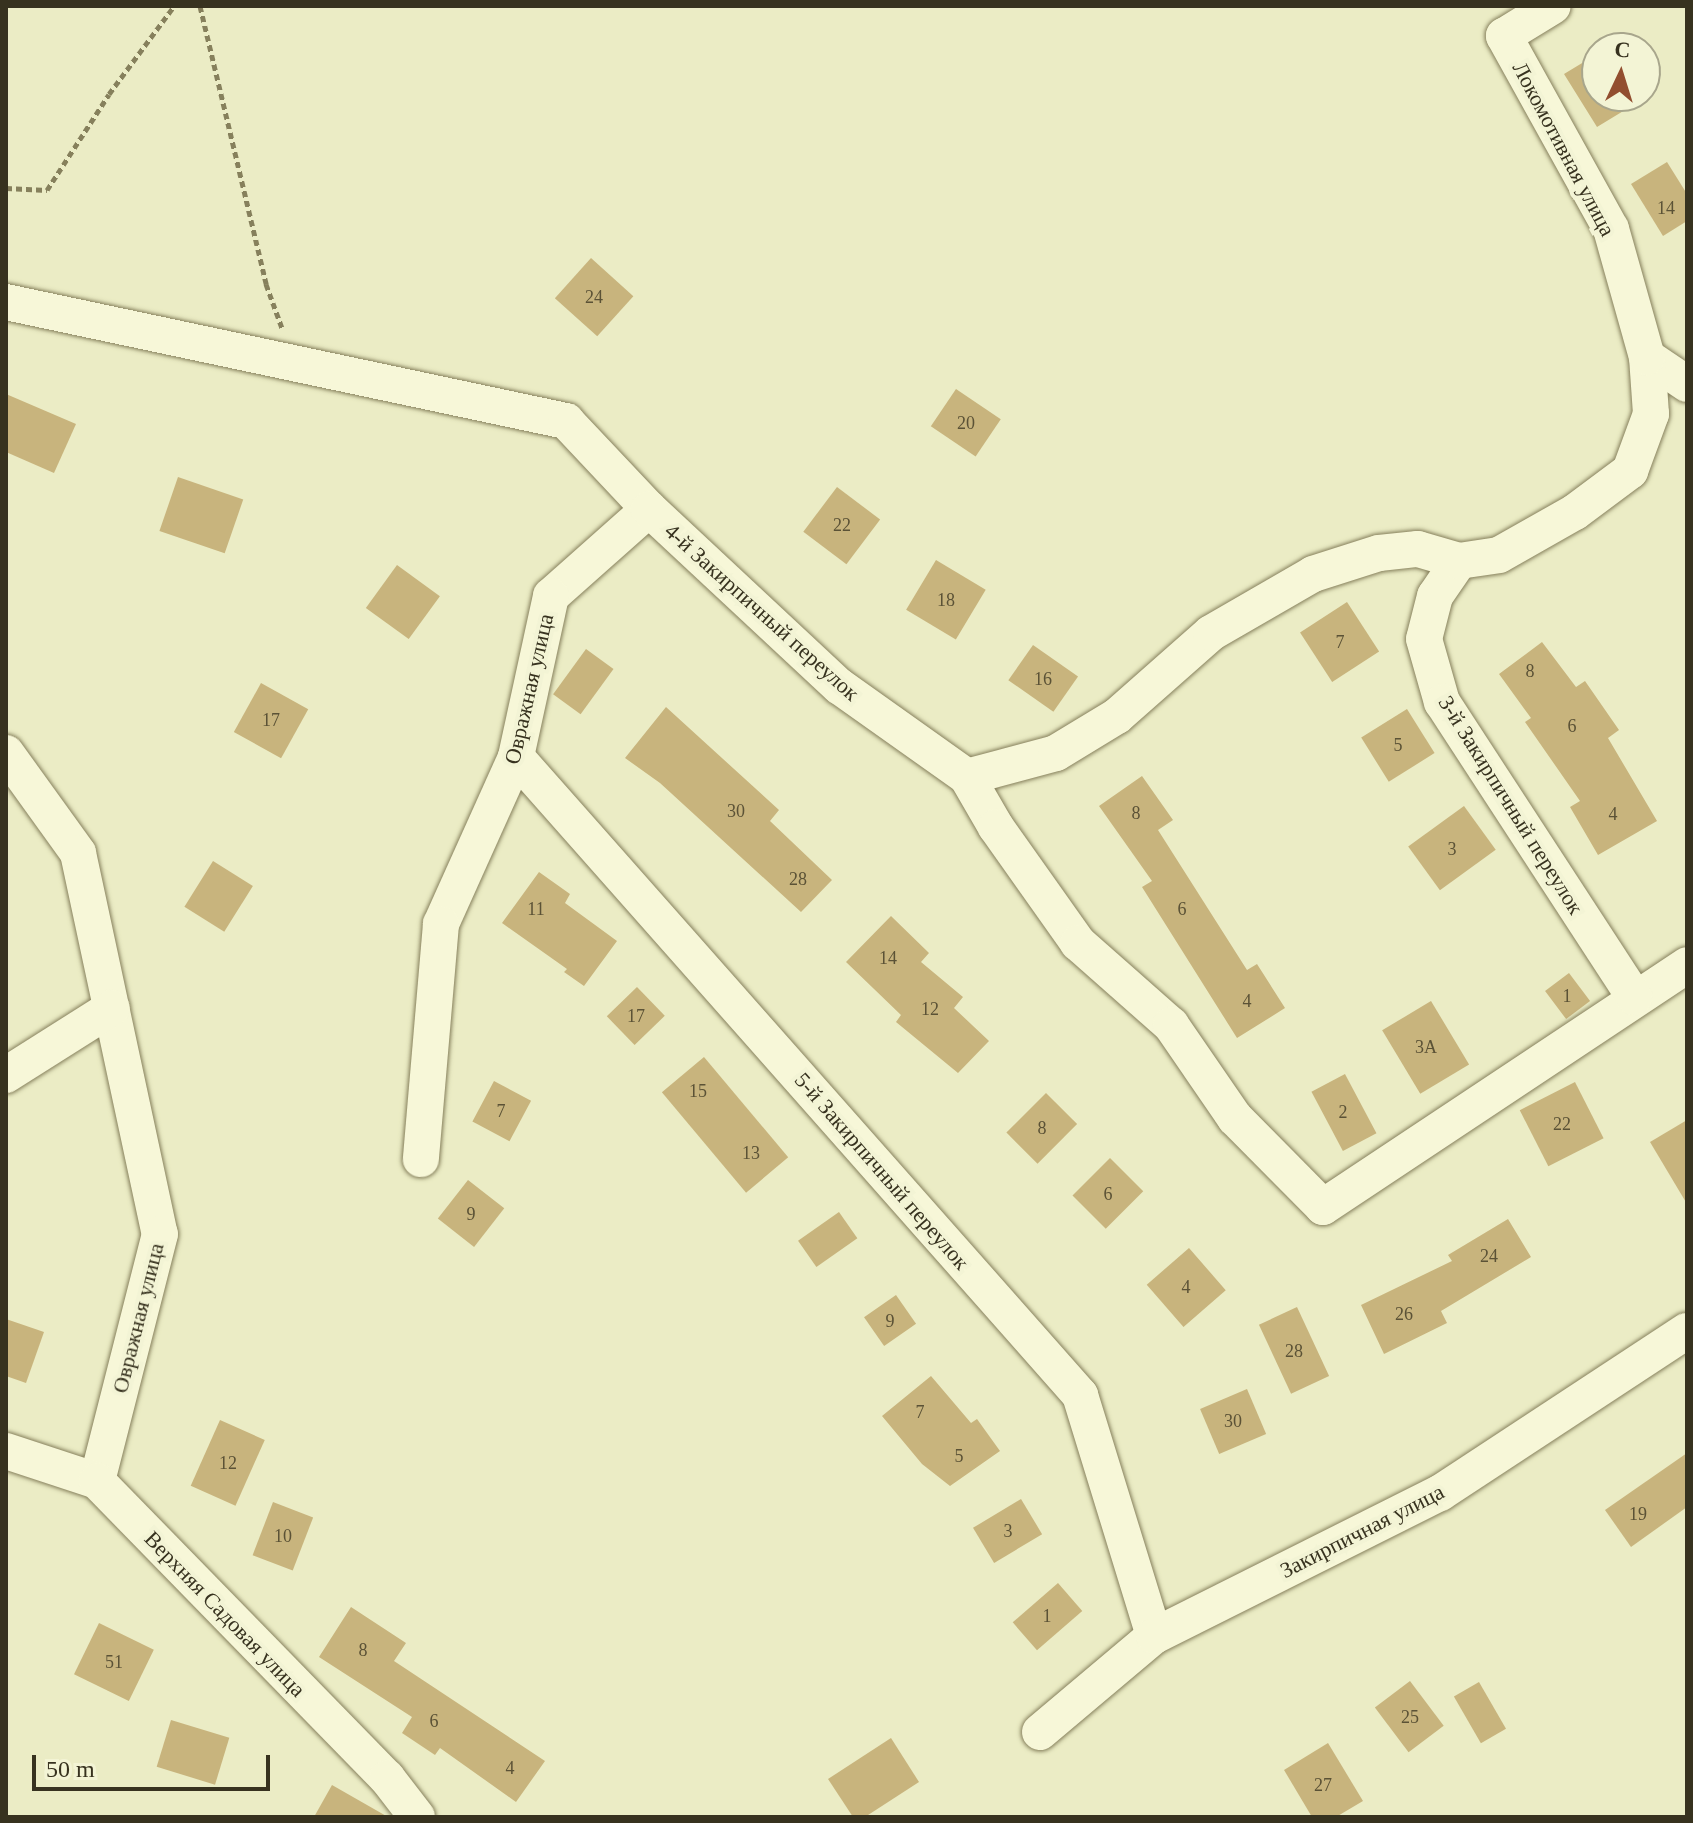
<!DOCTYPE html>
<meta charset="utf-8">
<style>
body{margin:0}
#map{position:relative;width:1693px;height:1823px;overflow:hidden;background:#ebecc5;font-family:Georgia,serif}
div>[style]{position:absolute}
.building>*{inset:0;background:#c8b47d;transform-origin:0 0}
.path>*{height:5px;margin-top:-2.5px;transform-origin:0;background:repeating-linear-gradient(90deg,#86805c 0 6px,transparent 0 10px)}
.roads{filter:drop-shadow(0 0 2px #86805c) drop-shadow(0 0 2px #86805c)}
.street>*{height:36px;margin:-18px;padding:0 18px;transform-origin:18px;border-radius:18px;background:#f7f7d8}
span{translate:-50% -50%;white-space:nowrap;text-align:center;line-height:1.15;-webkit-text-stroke:8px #f3f4d5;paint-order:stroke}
.number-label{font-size:18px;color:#5b5236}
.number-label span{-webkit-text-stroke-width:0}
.street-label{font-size:22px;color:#37321f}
.frame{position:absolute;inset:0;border:8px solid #37321f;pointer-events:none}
.north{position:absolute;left:1581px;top:32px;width:80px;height:80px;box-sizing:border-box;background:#f3f4d5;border:2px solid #a8a68c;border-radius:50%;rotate:4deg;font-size:22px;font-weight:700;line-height:32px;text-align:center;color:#37321f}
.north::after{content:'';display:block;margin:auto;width:28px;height:36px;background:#924e2f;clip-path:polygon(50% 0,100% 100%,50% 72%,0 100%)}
.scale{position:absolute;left:32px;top:1755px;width:238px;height:36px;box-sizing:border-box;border:4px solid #37321f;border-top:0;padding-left:10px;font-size:24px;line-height:28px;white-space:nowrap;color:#37321f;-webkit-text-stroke:6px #f3f4d5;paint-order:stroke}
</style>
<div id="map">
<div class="building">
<div style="clip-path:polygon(1597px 54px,1597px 96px,1648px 96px,1597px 127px,1564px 74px)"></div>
<div style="clip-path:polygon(1667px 162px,1687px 194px,1687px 221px,1663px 236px,1631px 184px)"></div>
<div style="left:591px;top:258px;width:57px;height:54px;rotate:42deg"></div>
<div style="left:956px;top:389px;width:54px;height:45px;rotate:34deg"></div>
<div style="clip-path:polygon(6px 394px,76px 424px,54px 473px,6px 452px)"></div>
<div style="left:178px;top:477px;width:69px;height:57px;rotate:19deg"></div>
<div style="left:837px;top:487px;width:54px;height:56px;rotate:37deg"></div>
<div style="left:936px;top:560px;width:58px;height:58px;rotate:31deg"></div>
<div style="left:397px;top:565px;width:53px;height:53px;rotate:36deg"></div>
<div style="left:1347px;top:602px;width:59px;height:56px;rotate:57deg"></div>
<div style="clip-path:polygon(1542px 642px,1576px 687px,1585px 681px,1619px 730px,1608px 738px,1657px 821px,1598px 855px,1570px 807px,1580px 801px,1525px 722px,1531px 718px,1499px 674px)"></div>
<div style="left:1033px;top:645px;width:55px;height:43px;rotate:35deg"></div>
<div style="left:586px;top:649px;width:34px;height:56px;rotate:36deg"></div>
<div style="left:261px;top:683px;width:54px;height:56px;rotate:29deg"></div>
<div style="clip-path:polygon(666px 707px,779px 810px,770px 821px,832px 880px,801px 912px,660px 783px,625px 758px)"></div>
<div style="left:1407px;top:709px;width:52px;height:54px;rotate:58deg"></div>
<div style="clip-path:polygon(1142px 776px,1173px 820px,1158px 830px,1247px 970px,1257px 964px,1285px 1008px,1237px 1038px,1142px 887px,1152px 881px,1099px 806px)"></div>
<div style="left:1464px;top:806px;width:54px;height:69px;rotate:54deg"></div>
<div style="left:213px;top:861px;width:47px;height:54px;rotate:32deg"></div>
<div style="clip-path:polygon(539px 872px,570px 894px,565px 903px,617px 941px,584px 986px,564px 972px,567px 969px,502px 923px)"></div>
<div style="clip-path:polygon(891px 916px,929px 953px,921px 962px,963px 997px,954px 1008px,989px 1041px,958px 1073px,896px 1022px,901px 1015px,846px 962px)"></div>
<div style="left:1569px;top:973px;width:35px;height:30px;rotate:53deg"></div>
<div style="left:637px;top:987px;width:40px;height:42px;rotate:46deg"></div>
<div style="left:1431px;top:1001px;width:74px;height:57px;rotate:59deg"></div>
<div style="left:704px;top:1057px;width:131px;height:55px;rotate:50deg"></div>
<div style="left:1345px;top:1074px;width:67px;height:38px;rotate:62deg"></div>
<div style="left:494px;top:1081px;width:42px;height:46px;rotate:28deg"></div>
<div style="left:1575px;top:1082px;width:63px;height:62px;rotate:63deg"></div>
<div style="left:1046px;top:1093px;width:44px;height:56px;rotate:45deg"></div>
<div style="clip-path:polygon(1687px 1120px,1687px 1204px,1650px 1142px)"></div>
<div style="left:1110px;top:1158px;width:47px;height:53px;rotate:45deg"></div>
<div style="left:468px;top:1180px;width:46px;height:49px;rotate:38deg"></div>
<div style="left:839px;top:1212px;width:32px;height:50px;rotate:55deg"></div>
<div style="clip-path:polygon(1508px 1219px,1531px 1257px,1441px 1311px,1447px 1323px,1384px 1354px,1361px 1305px,1452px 1261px,1448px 1255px)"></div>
<div style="left:1189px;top:1248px;width:56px;height:56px;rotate:49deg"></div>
<div style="left:896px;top:1295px;width:35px;height:39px;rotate:55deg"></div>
<div style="left:1297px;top:1307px;width:76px;height:42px;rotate:65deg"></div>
<div style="clip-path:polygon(6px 1319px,44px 1332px,26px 1383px,6px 1376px)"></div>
<div style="clip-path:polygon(931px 1376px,971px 1423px,977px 1419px,1000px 1451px,950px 1486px,922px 1464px,882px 1416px)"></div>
<div style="left:1247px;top:1389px;width:49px;height:51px;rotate:67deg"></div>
<div style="left:220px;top:1420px;width:49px;height:72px;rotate:24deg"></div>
<div style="clip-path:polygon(1687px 1453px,1687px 1507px,1631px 1547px,1605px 1510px)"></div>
<div style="left:1021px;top:1499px;width:41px;height:56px;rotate:59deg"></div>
<div style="left:273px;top:1502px;width:43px;height:57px;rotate:21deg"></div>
<div style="left:1058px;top:1583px;width:37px;height:60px;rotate:49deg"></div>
<div style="clip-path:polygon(351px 1607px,406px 1643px,394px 1661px,545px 1761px,516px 1802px,440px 1748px,435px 1755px,402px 1733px,412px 1717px,319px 1657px)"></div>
<div style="left:99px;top:1623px;width:61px;height:57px;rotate:26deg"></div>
<div style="left:1410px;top:1681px;width:56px;height:44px;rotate:53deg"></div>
<div style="left:1479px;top:1682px;width:54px;height:29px;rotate:60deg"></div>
<div style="left:171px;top:1720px;width:61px;height:49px;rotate:17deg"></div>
<div style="clip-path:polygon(891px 1738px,919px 1782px,865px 1817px,853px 1817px,828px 1779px)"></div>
<div style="clip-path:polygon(1328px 1743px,1363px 1801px,1336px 1817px,1312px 1817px,1284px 1770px)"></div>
<div style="clip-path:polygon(332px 1785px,388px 1817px,314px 1817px)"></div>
</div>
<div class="path">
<div style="left:200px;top:6px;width:286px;rotate:76.6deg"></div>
<div style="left:266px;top:284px;width:47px;rotate:70deg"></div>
<div style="left:6px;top:188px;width:41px;rotate:2.8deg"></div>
<div style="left:47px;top:190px;width:114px;rotate:-57.1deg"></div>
<div style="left:109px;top:94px;width:109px;rotate:-53.5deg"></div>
</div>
<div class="roads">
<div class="street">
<div style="left:6px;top:302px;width:573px;rotate:12deg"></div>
<div style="left:566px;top:421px;width:121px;rotate:46.7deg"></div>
<div style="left:649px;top:509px;width:131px;rotate:138.4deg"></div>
<div style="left:551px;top:596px;width:165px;rotate:102.3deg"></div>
<div style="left:516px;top:757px;width:183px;rotate:114.2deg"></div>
<div style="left:441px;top:924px;width:236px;rotate:94.9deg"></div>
<div style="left:1647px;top:357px;width:48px;rotate:34deg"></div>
<div style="left:649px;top:509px;width:260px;rotate:43deg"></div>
<div style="left:839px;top:686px;width:157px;rotate:35.4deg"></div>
<div style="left:967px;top:777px;width:58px;rotate:59.9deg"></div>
<div style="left:996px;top:827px;width:142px;rotate:54.7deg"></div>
<div style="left:1078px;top:943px;width:124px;rotate:41.4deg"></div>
<div style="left:1171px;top:1025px;width:113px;rotate:55.5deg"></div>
<div style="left:1235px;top:1118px;width:125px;rotate:45.3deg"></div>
<div style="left:1323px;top:1207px;width:437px;rotate:-33.6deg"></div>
<div style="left:1459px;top:561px;width:42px;rotate:124.4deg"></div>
<div style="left:1435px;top:596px;width:44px;rotate:104.3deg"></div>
<div style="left:1424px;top:639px;width:66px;rotate:74.1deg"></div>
<div style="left:1442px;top:702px;width:352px;rotate:56.9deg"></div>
<div style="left:6px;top:753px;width:123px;rotate:54.2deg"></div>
<div style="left:78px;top:853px;width:390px;rotate:77.9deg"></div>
<div style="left:160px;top:1234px;width:255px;rotate:104.3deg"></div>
<div style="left:516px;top:757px;width:852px;rotate:48.52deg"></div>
<div style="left:1080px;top:1395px;width:252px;rotate:72.9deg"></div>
<div style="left:967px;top:777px;width:92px;rotate:-15.1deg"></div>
<div style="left:1056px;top:753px;width:71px;rotate:-31.2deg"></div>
<div style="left:1117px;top:716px;width:125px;rotate:-41.4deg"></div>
<div style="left:1211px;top:633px;width:118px;rotate:-30deg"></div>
<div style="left:1313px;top:574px;width:69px;rotate:-17.7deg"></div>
<div style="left:1379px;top:553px;width:39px;rotate:-6deg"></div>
<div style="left:1418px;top:549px;width:43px;rotate:16.3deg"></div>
<div style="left:1459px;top:561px;width:40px;rotate:-8.5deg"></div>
<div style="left:1499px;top:555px;width:87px;rotate:-29.5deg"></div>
<div style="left:1575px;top:512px;width:69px;rotate:-36.7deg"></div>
<div style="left:1630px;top:471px;width:61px;rotate:-69.8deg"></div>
<div style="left:1651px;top:414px;width:57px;rotate:-94deg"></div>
<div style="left:1647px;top:357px;width:133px;rotate:-105.7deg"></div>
<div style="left:1611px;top:229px;width:221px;rotate:-119deg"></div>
<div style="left:1504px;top:36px;width:57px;rotate:-31.5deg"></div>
<div style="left:6px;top:1075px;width:125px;rotate:-32.3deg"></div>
<div style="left:6px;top:1451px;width:96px;rotate:18.2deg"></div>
<div style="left:97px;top:1481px;width:415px;rotate:45.7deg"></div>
<div style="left:387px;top:1778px;width:49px;rotate:52.4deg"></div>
<div style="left:1040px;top:1732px;width:149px;rotate:-40.1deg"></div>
<div style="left:1154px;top:1636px;width:320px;rotate:-26.6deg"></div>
<div style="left:1440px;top:1493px;width:295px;rotate:-33.3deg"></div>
</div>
</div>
<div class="number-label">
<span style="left:1666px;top:208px">14</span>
<span style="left:594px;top:297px">24</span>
<span style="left:966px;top:423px">20</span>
<span style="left:842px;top:525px">22</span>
<span style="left:946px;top:600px">18</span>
<span style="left:1340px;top:642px">7</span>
<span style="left:1530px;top:671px">8</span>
<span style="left:1043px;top:679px">16</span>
<span style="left:271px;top:720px">17</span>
<span style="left:1572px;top:726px">6</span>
<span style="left:1398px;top:745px">5</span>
<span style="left:736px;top:811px">30</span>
<span style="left:1136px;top:813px">8</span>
<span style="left:1613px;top:814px">4</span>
<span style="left:1452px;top:849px">3</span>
<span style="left:798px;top:879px">28</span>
<span style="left:536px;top:909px">11</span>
<span style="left:1182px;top:909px">6</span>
<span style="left:888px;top:958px">14</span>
<span style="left:1567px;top:996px">1</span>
<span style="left:1247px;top:1001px">4</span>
<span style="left:930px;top:1009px">12</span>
<span style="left:636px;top:1016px">17</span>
<span style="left:1426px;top:1047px">3А</span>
<span style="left:698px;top:1091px">15</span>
<span style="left:501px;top:1111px">7</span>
<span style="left:1343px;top:1112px">2</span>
<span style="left:1562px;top:1124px">22</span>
<span style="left:1042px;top:1128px">8</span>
<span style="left:751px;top:1153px">13</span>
<span style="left:1108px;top:1194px">6</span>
<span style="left:471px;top:1214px">9</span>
<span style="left:1489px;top:1256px">24</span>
<span style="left:1186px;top:1287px">4</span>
<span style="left:1404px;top:1314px">26</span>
<span style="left:890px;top:1321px">9</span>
<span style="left:1294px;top:1351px">28</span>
<span style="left:920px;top:1412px">7</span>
<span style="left:1233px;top:1421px">30</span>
<span style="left:959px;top:1456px">5</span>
<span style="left:228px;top:1463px">12</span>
<span style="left:1638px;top:1514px">19</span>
<span style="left:1008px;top:1531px">3</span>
<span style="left:283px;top:1536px">10</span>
<span style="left:1047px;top:1616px">1</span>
<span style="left:363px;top:1650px">8</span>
<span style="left:114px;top:1662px">51</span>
<span style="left:1410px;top:1717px">25</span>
<span style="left:434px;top:1721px">6</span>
<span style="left:510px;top:1768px">4</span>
<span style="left:1323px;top:1785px">27</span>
</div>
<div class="street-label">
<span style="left:1564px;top:149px;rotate:62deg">Локомотивная улица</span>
<span style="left:762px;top:612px;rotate:42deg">4-й Закирпичный переулок</span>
<span style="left:529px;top:689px;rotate:-77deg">Овражная улица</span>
<span style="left:1511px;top:805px;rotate:58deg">3-й Закирпичный переулок</span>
<span style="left:882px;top:1171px;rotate:49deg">5-й Закирпичный переулок</span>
<span style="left:138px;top:1318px;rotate:-76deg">Овражная улица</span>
<span style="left:1362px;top:1531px;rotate:-27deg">Закирпичная улица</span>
<span style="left:225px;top:1614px;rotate:46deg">Верхняя Садовая улица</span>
</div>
<div class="frame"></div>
<div class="north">С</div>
<div class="scale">50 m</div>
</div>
